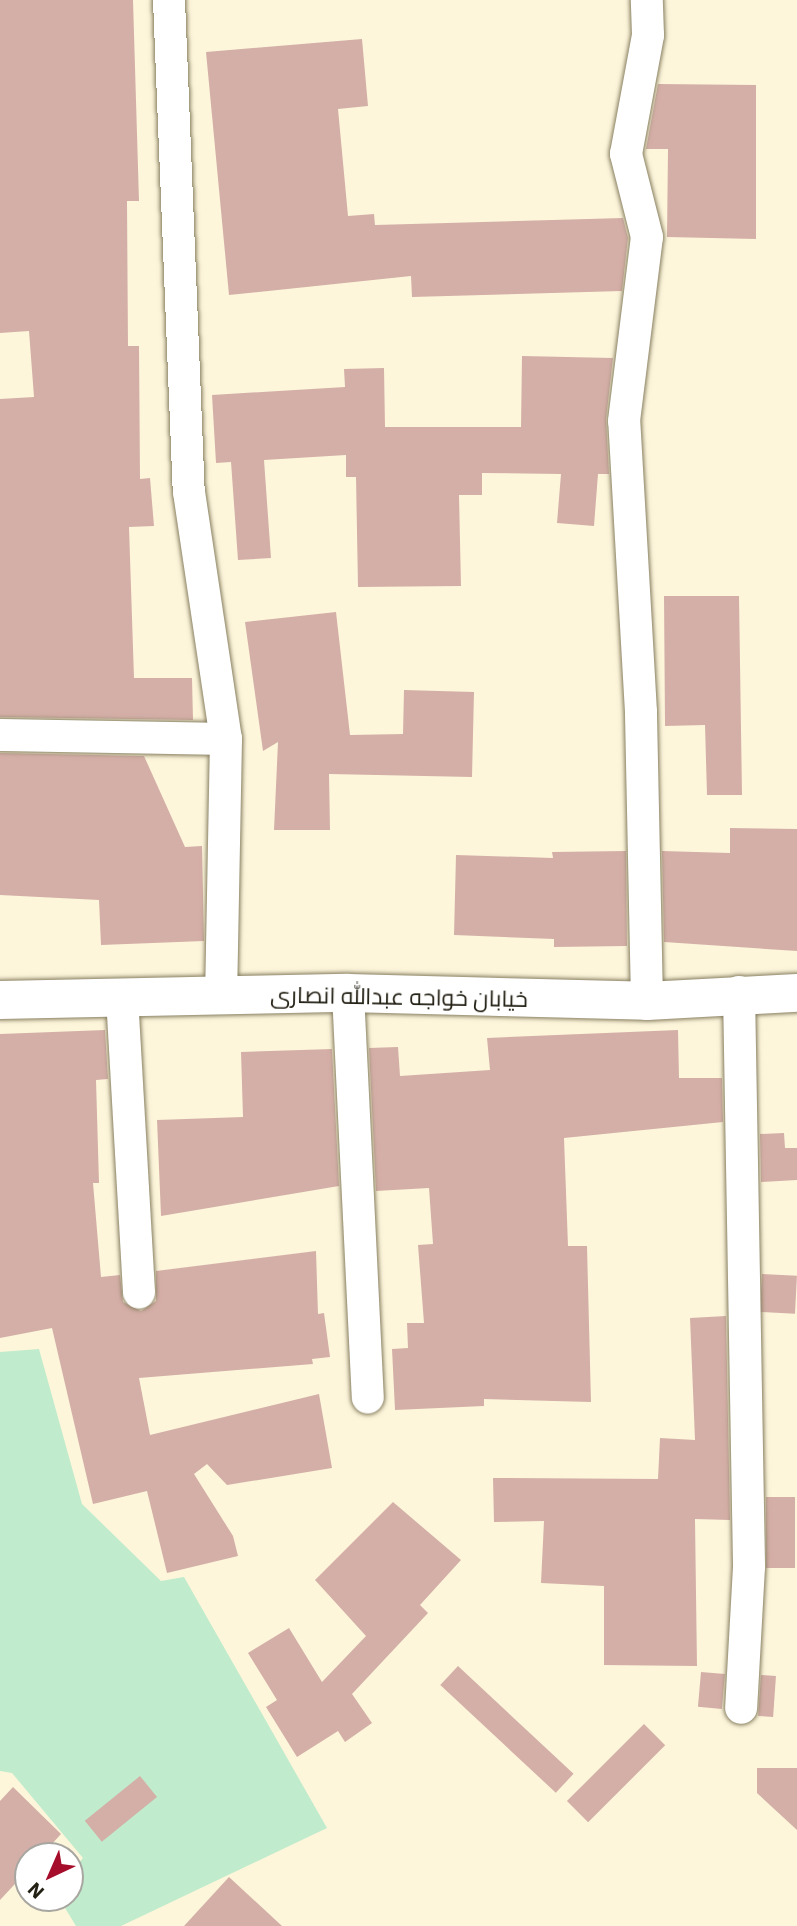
<!DOCTYPE html>
<meta charset="utf-8">
<style>
body{margin:0}
#map{position:relative;width:797px;height:1926px;overflow:hidden;background:#fdf6db;font-family:"IBM Plex Sans",Cairo,sans-serif}
div>[style]{position:absolute}
.green>*{inset:0;background:#c0ebcc}
.building>*{inset:0;background:#d4afa7;transform-origin:0 0}
.roads{filter:drop-shadow(0 0 2px #887f61) drop-shadow(0 0 2px #887f61)}
.minor>*{height:32px;margin:-16px;padding:0 16px;transform-origin:16px;border-radius:16px;background:#fff}
.tertiary>*{height:38px;margin:-19px;padding:0 19px;transform-origin:19px;border-radius:19px;background:#fff}
span{translate:-50% -50%;white-space:nowrap;text-align:center;line-height:1.15;-webkit-text-stroke:5px #fff;paint-order:stroke}
.street-label{font-size:23px;color:#232014}
.north{position:absolute;left:14px;top:1842px;width:70px;height:70px;box-sizing:border-box;background:#fff;border:2px solid #a7a6a1;border-radius:50%;rotate:224deg;font-size:19px;font-weight:700;line-height:28px;text-align:center;color:#232014}
.north::after{content:'';display:block;margin:auto;width:24px;height:32px;background:#a60d2b;clip-path:polygon(50% 0,100% 100%,50% 72%,0 100%)}
</style>
<div id="map">
<div class="green">
<div style="clip-path:polygon(39px 1349px,82px 1504px,161px 1581px,184px 1577px,327px 1828px,121px 1926px,76px 1926px,59px 1898px,70px 1898px,70px 1873px,83px 1858px,12px 1773px,0 1771px,0 1352px)"></div>
</div>
<div class="building">
<div style="clip-path:polygon(0 0,133px 0,139px 201px,127px 201px,128px 346px,139px 346px,140px 479px,150px 478px,154px 526px,129px 527px,134px 678px,192px 678px,193px 720px,0 717px,0 399px,34px 397px,29px 331px,0 333px)"></div>
<div style="clip-path:polygon(362px 39px,368px 106px,338px 109px,348px 216px,374px 214px,375px 225px,623px 218px,628px 238px,622px 291px,412px 297px,411px 276px,229px 295px,206px 52px)"></div>
<div style="clip-path:polygon(658px 84px,756px 85px,756px 239px,667px 237px,668px 149px,646px 149px)"></div>
<div style="clip-path:polygon(522px 356px,613px 358px,606px 419px,609px 474px,598px 474px,594px 526px,557px 523px,561px 474px,482px 473px,482px 495px,459px 495px,461px 586px,358px 587px,356px 477px,346px 477px,346px 455px,264px 460px,271px 558px,238px 560px,231px 462px,216px 463px,212px 395px,345px 387px,344px 369px,384px 368px,385px 427px,521px 427px)"></div>
<div style="clip-path:polygon(664px 596px,739px 596px,742px 795px,707px 795px,705px 725px,665px 726px)"></div>
<div style="clip-path:polygon(336px 612px,350px 735px,403px 734px,404px 690px,474px 692px,472px 777px,329px 774px,330px 830px,274px 830px,278px 742px,263px 751px,245px 622px)"></div>
<div style="clip-path:polygon(0 753px,144px 756px,185px 847px,202px 846px,204px 941px,101px 945px,99px 900px,0 895px)"></div>
<div style="clip-path:polygon(730px 828px,797px 829px,797px 951px,664px 942px,662px 851px,730px 853px)"></div>
<div style="clip-path:polygon(626px 851px,627px 946px,554px 947px,554px 939px,454px 935px,456px 855px,553px 858px,552px 852px)"></div>
<div style="clip-path:polygon(105px 1030px,108px 1079px,96px 1080px,99px 1183px,93px 1183px,101px 1277px,120px 1275px,123px 1302px,141px 1311px,156px 1301px,156px 1271px,316px 1251px,318px 1314px,324px 1313px,330px 1357px,312px 1359px,313px 1364px,139px 1378px,150px 1435px,319px 1394px,332px 1468px,227px 1485px,207px 1464px,194px 1474px,233px 1536px,238px 1556px,167px 1573px,147px 1491px,93px 1504px,52px 1328px,0 1338px,0 1034px)"></div>
<div style="clip-path:polygon(678px 1030px,679px 1078px,722px 1078px,723px 1122px,564px 1138px,568px 1246px,587px 1246px,591px 1402px,484px 1399px,484px 1406px,395px 1410px,392px 1349px,408px 1348px,407px 1323px,424px 1323px,418px 1245px,433px 1244px,429px 1188px,376px 1191px,369px 1048px,398px 1047px,400px 1076px,490px 1070px,487px 1038px)"></div>
<div style="clip-path:polygon(332px 1049px,339px 1186px,161px 1216px,157px 1120px,243px 1117px,241px 1052px)"></div>
<div style="clip-path:polygon(784px 1133px,785px 1148px,797px 1148px,797px 1180px,761px 1182px,760px 1134px)"></div>
<div style="left:762px;top:1274px;width:35px;height:38px;rotate:3deg"></div>
<div style="clip-path:polygon(726px 1316px,730px 1520px,695px 1519px,697px 1666px,604px 1665px,604px 1586px,541px 1583px,544px 1521px,494px 1522px,493px 1478px,658px 1479px,660px 1438px,695px 1440px,690px 1318px)"></div>
<div style="left:766px;top:1497px;width:29px;height:71px"></div>
<div style="clip-path:polygon(393px 1502px,461px 1560px,420px 1605px,428px 1613px,352px 1694px,372px 1723px,345px 1742px,338px 1731px,297px 1757px,266px 1707px,277px 1700px,248px 1653px,289px 1628px,322px 1682px,366px 1636px,315px 1580px)"></div>
<div style="left:458px;top:1666px;width:158px;height:26px;rotate:43deg"></div>
<div style="left:701px;top:1672px;width:24px;height:35px;rotate:5deg"></div>
<div style="left:761px;top:1675px;width:15px;height:41px;rotate:4deg"></div>
<div style="left:644px;top:1724px;width:30px;height:109px;rotate:45deg"></div>
<div style="clip-path:polygon(757px 1768px,797px 1768px,797px 1830px,757px 1793px)"></div>
<div style="left:140px;top:1776px;width:27px;height:71px;rotate:51deg"></div>
<div style="clip-path:polygon(13px 1787px,61px 1834px,41px 1856px,28px 1856px,28px 1870px,0 1900px,0 1801px)"></div>
<div style="clip-path:polygon(229px 1877px,282px 1926px,184px 1926px)"></div>
</div>
<div class="roads">
<div class="minor">
<div style="left:169px;top:0;width:492px;rotate:87.7deg"></div>
<div style="left:189px;top:492px;width:250px;rotate:81.5deg"></div>
<div style="left:226px;top:739px;width:256px;rotate:91.1deg"></div>
<div style="left:0;top:735px;width:226px;rotate:1deg"></div>
<div style="left:739px;top:992px;width:575px;rotate:89deg"></div>
<div style="left:749px;top:1567px;width:141px;rotate:93.2deg"></div>
<div style="left:348px;top:993px;width:405px;rotate:87.2deg"></div>
<div style="left:122px;top:997px;width:296px;rotate:86.7deg"></div>
<div style="left:647px;top:1001px;width:289px;rotate:-91.2deg"></div>
<div style="left:641px;top:712px;width:291px;rotate:-93.3deg"></div>
<div style="left:624px;top:421px;width:185px;rotate:-82.9deg"></div>
<div style="left:647px;top:237px;width:86px;rotate:-104.2deg"></div>
<div style="left:626px;top:154px;width:121px;rotate:-79.5deg"></div>
<div style="left:648px;top:35px;width:35px;rotate:-92deg"></div>
</div>
<div class="tertiary">
<div style="left:0;top:1000px;width:348px;rotate:-1.2deg"></div>
<div style="left:348px;top:993px;width:299px;rotate:1.5deg"></div>
<div style="left:647px;top:1001px;width:150px;rotate:-3.1deg"></div>
</div>
</div>
<div class="street-label">
<span style="left:399px;top:996px;rotate:1deg">خیابان خواجه عبدالله انصاری</span>
</div>
<div class="north">N</div>
</div>
